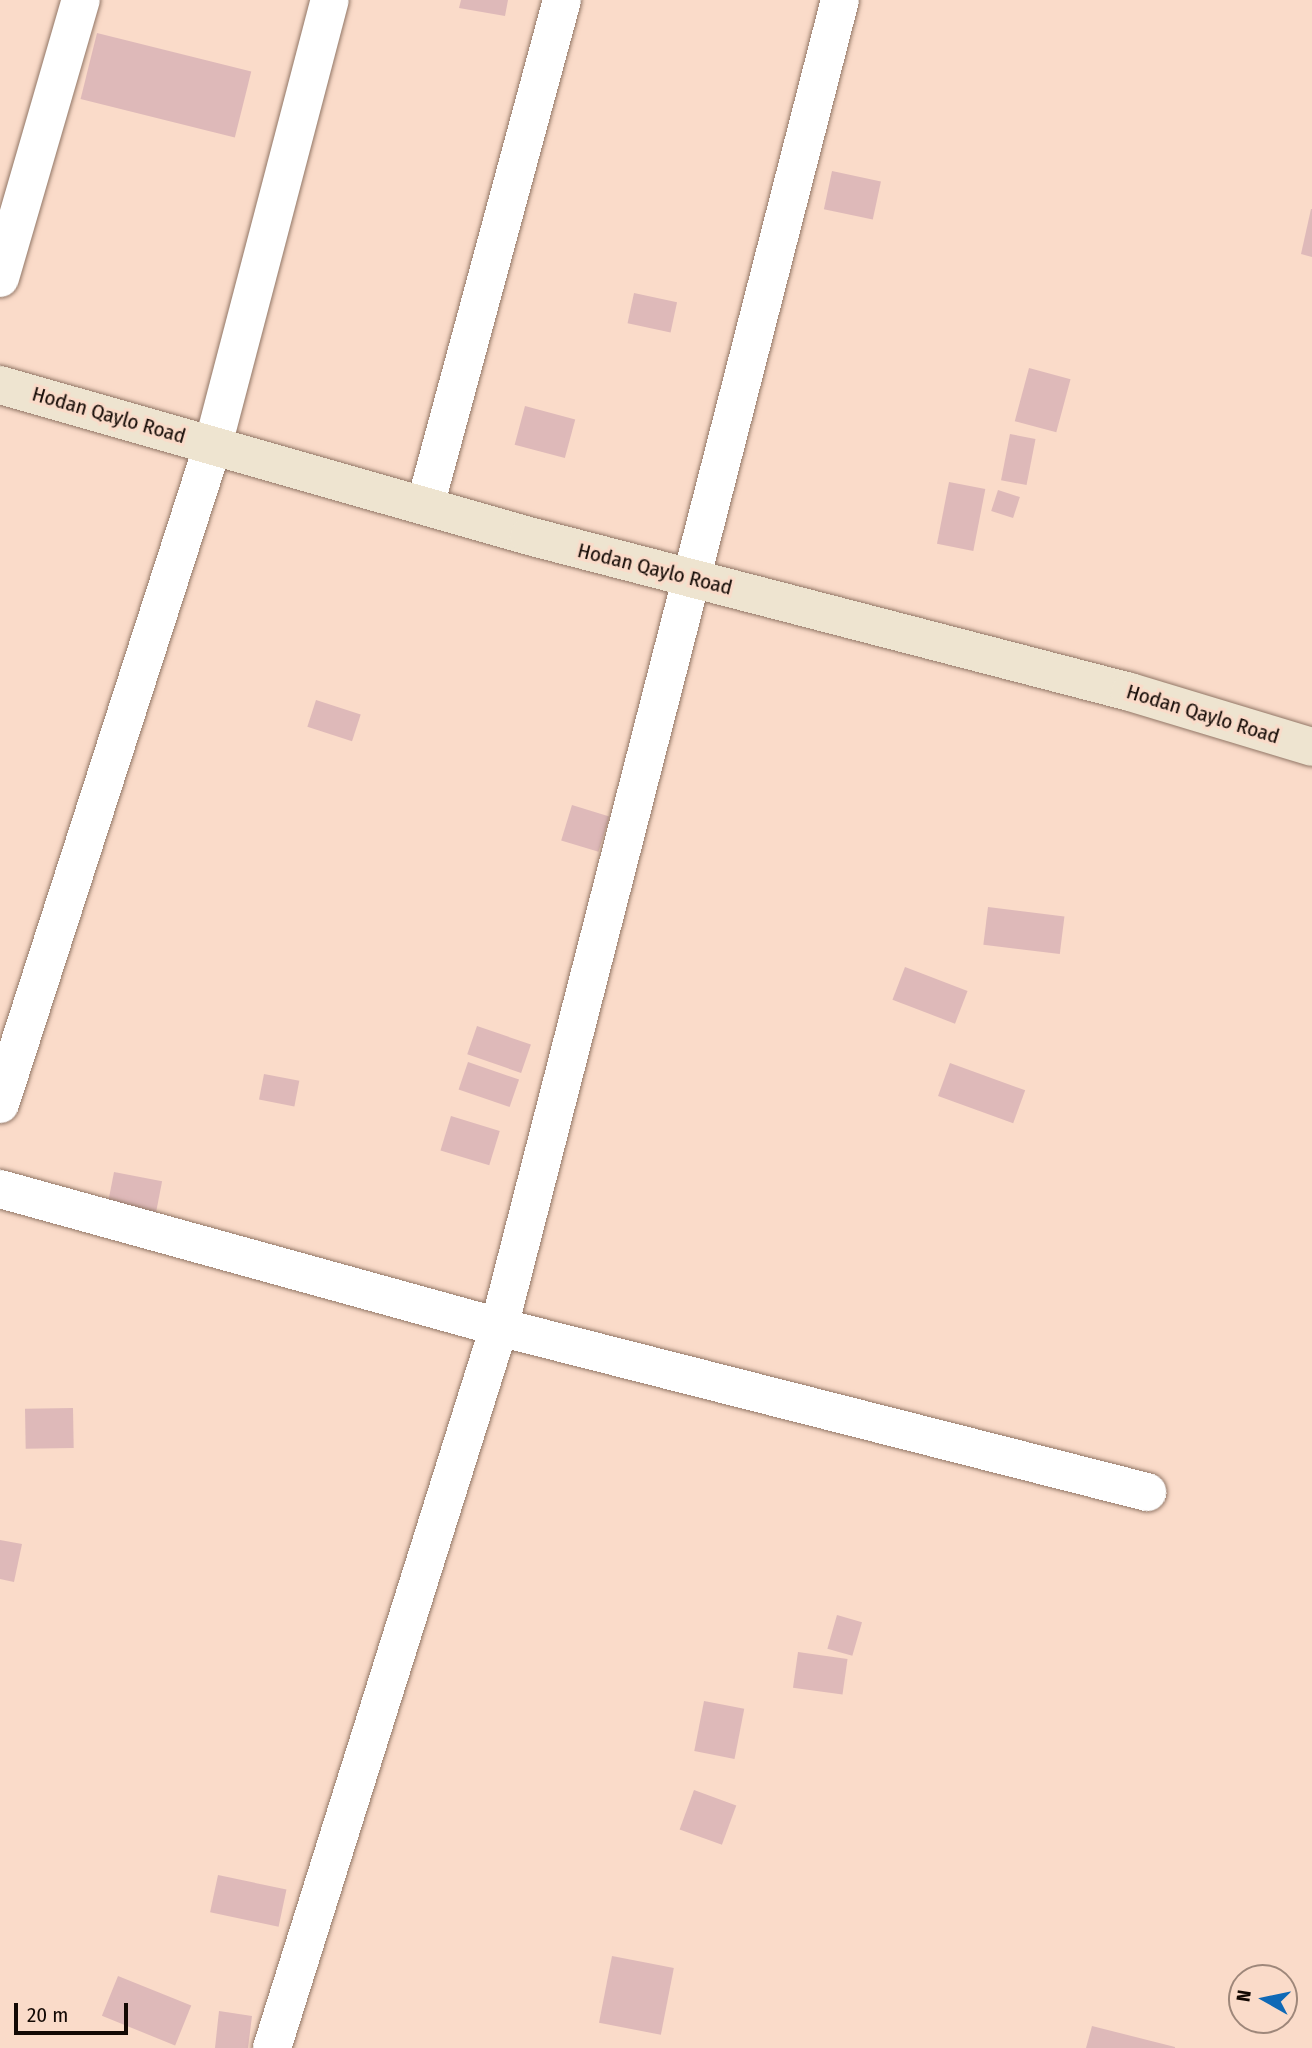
<!DOCTYPE html>
<style>
body{margin:0}
#map{position:relative;width:1312px;height:2048px;overflow:hidden;background:#fadbc9;font-family:"Fira Sans Condensed",sans-serif}
div>[style]{position:absolute}
.building>*{inset:0;background:#deb9b9;transform-origin:0 0}
.roads{filter:drop-shadow(0 0 2px #917666) drop-shadow(0 0 2px #917666)}
.street>*{height:38px;margin:-19px;padding:0 19px;transform-origin:19px;border-radius:19px;background:#fff}
.secondary>*{height:38px;margin:-19px;padding:0 19px;transform-origin:19px;border-radius:19px;background:#eee4d0}
span{translate:-50% -50%;white-space:nowrap;text-align:center;line-height:1.15;-webkit-text-stroke:6px #fadbc9;paint-order:stroke}
.street-label{font-size:21px;color:#130904}
.north{position:absolute;left:1228px;top:1964px;width:70px;height:70px;box-sizing:border-box;background:#fadbc9;border:2px solid #9e877a;border-radius:50%;rotate:279deg;font-size:19px;font-weight:700;line-height:28px;text-align:center;color:#130904}
.north::after{content:'';display:block;margin:auto;width:24px;height:32px;background:#0f69b6;clip-path:polygon(50% 0,100% 100%,50% 72%,0 100%)}
.scale{position:absolute;left:14px;top:2003px;width:114px;height:32px;box-sizing:border-box;border:4px solid #130904;border-top:0;padding-left:9px;font-size:21px;line-height:24px;white-space:nowrap;color:#130904;-webkit-text-stroke:5px #fadbc9;paint-order:stroke}
</style>
<div id="map">
<div class="building">
<div style="clip-path:polygon(461px 0,508px 0,505px 16px,459px 8px)"></div>
<div style="left:97px;top:33px;width:159px;height:68px;rotate:14deg"></div>
<div style="left:832px;top:171px;width:50px;height:39px;rotate:12deg"></div>
<div style="clip-path:polygon(1311px 209px,1312px 209px,1312px 257px,1301px 254px)"></div>
<div style="left:634px;top:293px;width:44px;height:31px;rotate:12deg"></div>
<div style="left:1029px;top:368px;width:43px;height:55px;rotate:15deg"></div>
<div style="left:525px;top:406px;width:52px;height:40px;rotate:15deg"></div>
<div style="left:1010px;top:434px;width:26px;height:47px;rotate:11deg"></div>
<div style="left:949px;top:482px;width:37px;height:63px;rotate:11deg"></div>
<div style="left:998px;top:490px;width:23px;height:22px;rotate:18deg"></div>
<div style="left:316px;top:700px;width:47px;height:28px;rotate:18deg"></div>
<div style="left:572px;top:805px;width:39px;height:37px;rotate:17deg"></div>
<div style="left:988px;top:907px;width:77px;height:38px;rotate:7deg"></div>
<div style="left:905px;top:967px;width:67px;height:35px;rotate:21deg"></div>
<div style="left:477px;top:1026px;width:57px;height:30px;rotate:19deg"></div>
<div style="left:468px;top:1062px;width:54px;height:29px;rotate:19deg"></div>
<div style="left:950px;top:1063px;width:80px;height:35px;rotate:20deg"></div>
<div style="left:264px;top:1074px;width:36px;height:26px;rotate:11deg"></div>
<div style="left:451px;top:1116px;width:51px;height:36px;rotate:17deg"></div>
<div style="left:114px;top:1172px;width:49px;height:40px;rotate:11deg"></div>
<div style="left:73px;top:1408px;width:40px;height:48px;rotate:89deg"></div>
<div style="clip-path:polygon(0 1540px,22px 1544px,14px 1582px,0 1579px)"></div>
<div style="left:837px;top:1615px;width:26px;height:35px;rotate:16deg"></div>
<div style="left:798px;top:1652px;width:50px;height:36px;rotate:8deg"></div>
<div style="left:704px;top:1701px;width:41px;height:51px;rotate:11deg"></div>
<div style="left:694px;top:1790px;width:45px;height:42px;rotate:20deg"></div>
<div style="left:218px;top:1875px;width:70px;height:38px;rotate:12deg"></div>
<div style="left:612px;top:1956px;width:63px;height:68px;rotate:11deg"></div>
<div style="left:118px;top:1976px;width:79px;height:43px;rotate:22deg"></div>
<div style="clip-path:polygon(219px 2011px,252px 2016px,248px 2048px,215px 2048px)"></div>
<div style="clip-path:polygon(1092px 2026px,1175px 2047px,1175px 2048px,1086px 2048px)"></div>
</div>
<div class="roads">
<div class="street">
<div style="left:0;top:278px;width:290px;rotate:-73.8deg"></div>
<div style="left:425px;top:506px;width:524px;rotate:-74.85deg"></div>
<div style="left:0;top:1104px;width:693px;rotate:-72.09deg"></div>
<div style="left:213px;top:445px;width:460px;rotate:-75.3deg"></div>
<div style="left:0;top:1189px;width:518px;rotate:15.46deg"></div>
<div style="left:499px;top:1327px;width:669px;rotate:14.29deg"></div>
<div style="left:272px;top:2048px;width:756px;rotate:-72.52deg"></div>
<div style="left:499px;top:1327px;width:1370px;rotate:-75.59deg"></div>
</div>
<div class="secondary">
<div style="left:0;top:385px;width:550px;rotate:15.93deg"></div>
<div style="left:529px;top:536px;width:621px;rotate:14.55deg"></div>
<div style="left:1130px;top:692px;width:190px;rotate:16.8deg"></div>
</div>
</div>
<div class="street-label">
<span style="left:109px;top:415px;rotate:16deg">Hodan Qaylo Road</span>
<span style="left:655px;top:569px;rotate:14deg">Hodan Qaylo Road</span>
<span style="left:1203px;top:714px;rotate:17deg">Hodan Qaylo Road</span>
</div>
<div class="north">N</div>
<div class="scale">20 m</div>
</div>
